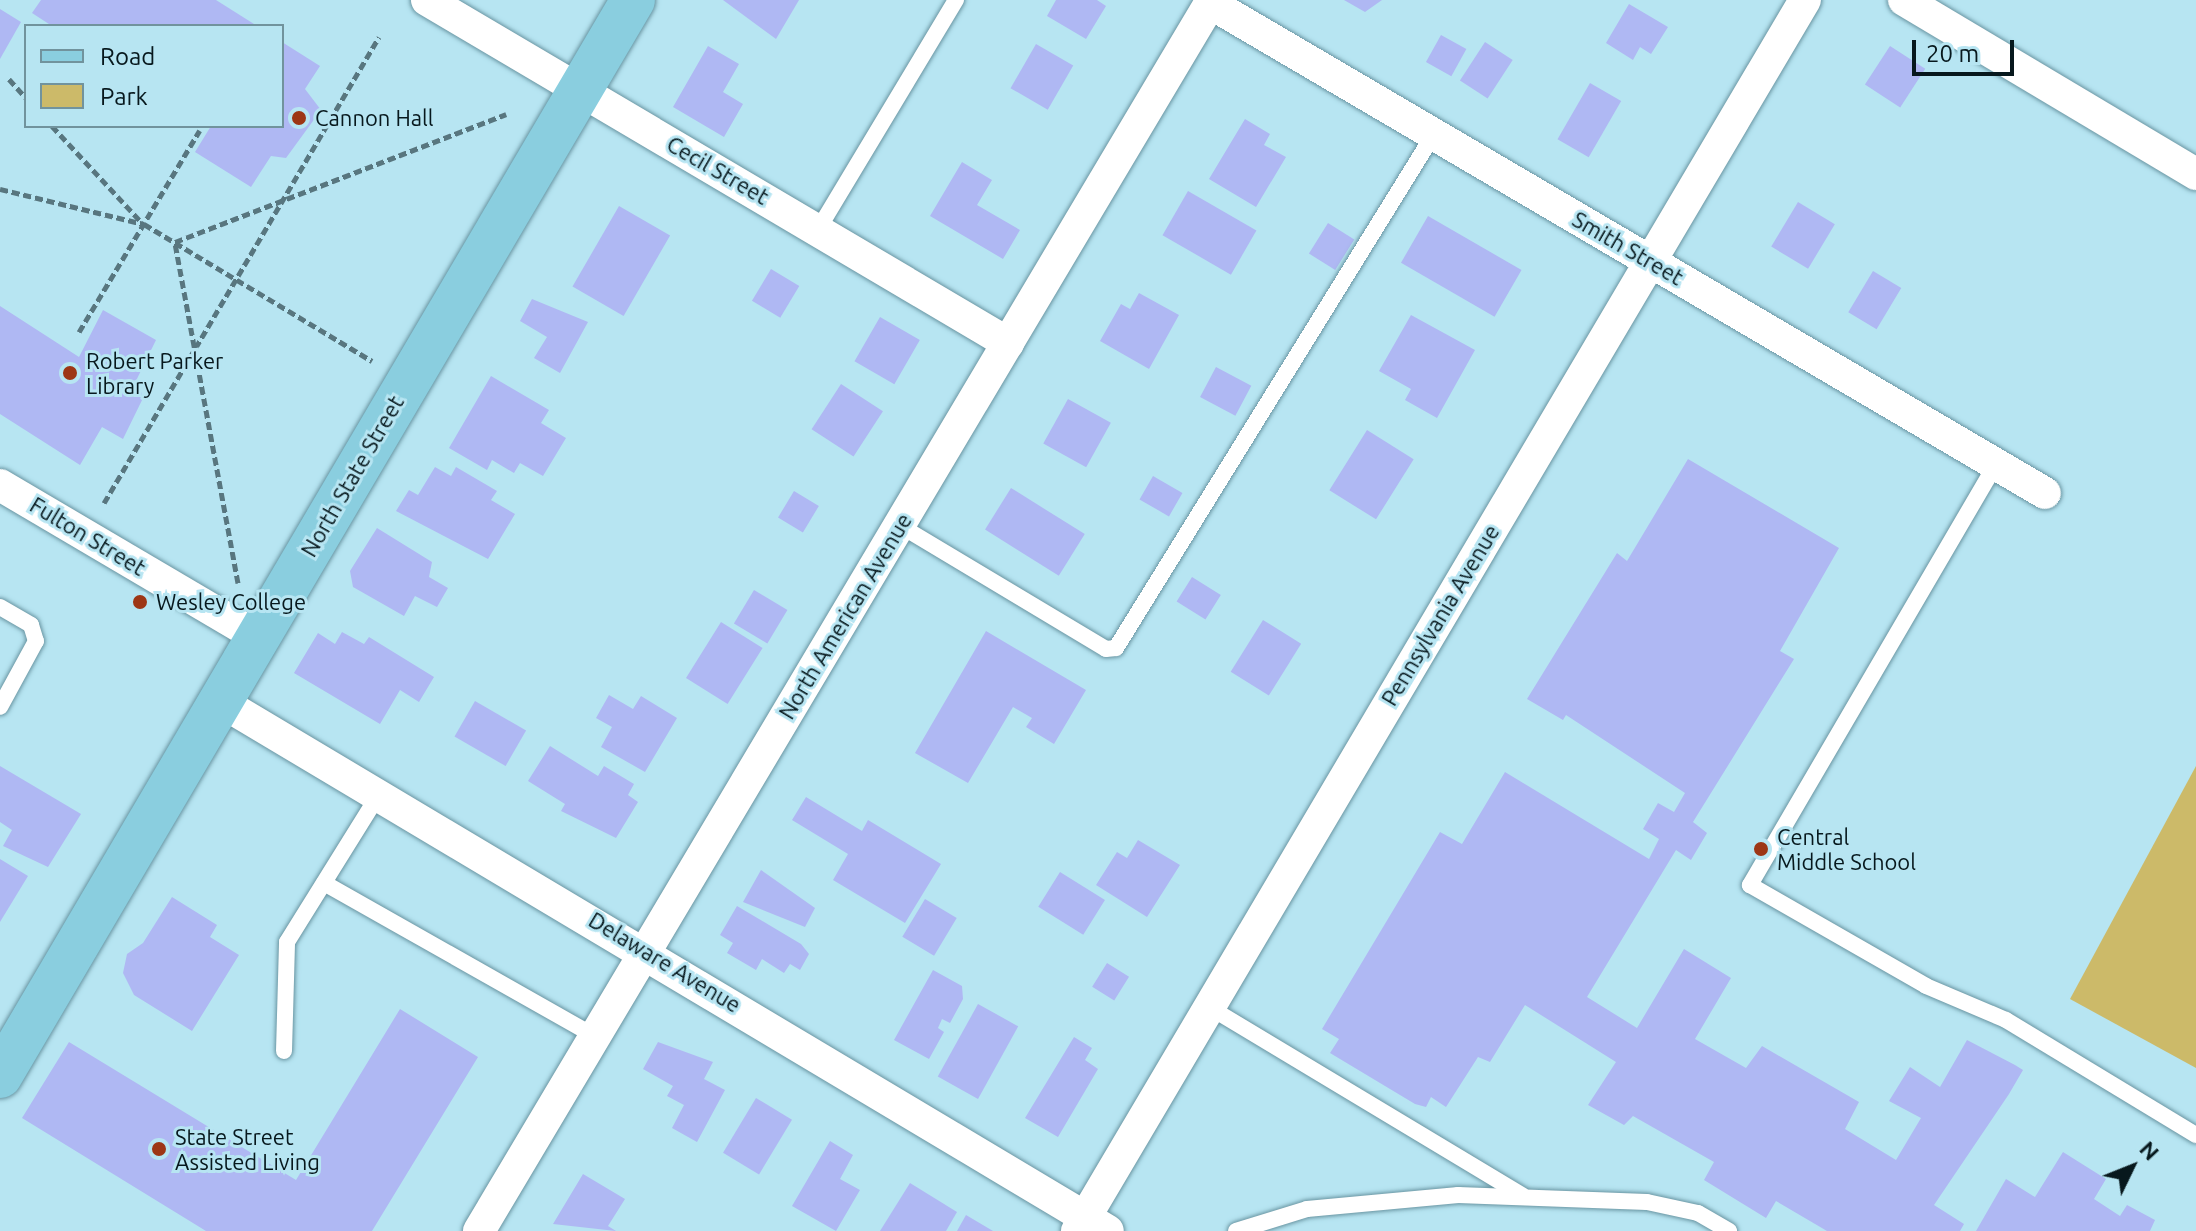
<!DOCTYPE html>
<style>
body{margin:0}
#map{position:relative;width:2196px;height:1231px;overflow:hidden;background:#b7e5f2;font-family:Ubuntu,sans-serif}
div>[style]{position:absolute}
.green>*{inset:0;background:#ccba69}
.building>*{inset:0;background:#afb8f3;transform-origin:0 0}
.path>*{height:5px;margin-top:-2.5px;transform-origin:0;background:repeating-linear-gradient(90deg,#58767f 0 8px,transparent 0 12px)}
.roads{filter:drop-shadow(0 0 2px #6995a2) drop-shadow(0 0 2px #6995a2)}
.service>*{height:16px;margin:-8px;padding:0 8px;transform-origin:8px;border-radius:8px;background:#fff}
.minor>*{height:32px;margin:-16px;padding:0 16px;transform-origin:16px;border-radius:16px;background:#fff}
.primary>*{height:44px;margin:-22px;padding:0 22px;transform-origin:22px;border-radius:22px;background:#8acedf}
.dots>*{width:22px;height:22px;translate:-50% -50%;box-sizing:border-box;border:4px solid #b7e5f2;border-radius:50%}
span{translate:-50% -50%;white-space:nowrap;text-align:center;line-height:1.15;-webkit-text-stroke:6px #b7e5f2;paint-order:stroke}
.poi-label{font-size:22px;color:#07181d}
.left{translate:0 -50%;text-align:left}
.street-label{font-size:22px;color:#07181d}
.legend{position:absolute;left:24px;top:24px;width:260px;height:104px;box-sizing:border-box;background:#b7e5f2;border:2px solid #71939d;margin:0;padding:10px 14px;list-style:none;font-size:24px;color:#07181d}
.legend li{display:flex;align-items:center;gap:16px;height:40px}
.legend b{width:40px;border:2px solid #71939d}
.north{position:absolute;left:2092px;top:1127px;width:80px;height:80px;-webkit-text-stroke:6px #b7e5f2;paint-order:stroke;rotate:47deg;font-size:22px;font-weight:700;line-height:32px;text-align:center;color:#07181d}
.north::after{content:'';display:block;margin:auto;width:28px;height:36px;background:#07181d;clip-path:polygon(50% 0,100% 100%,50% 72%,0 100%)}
.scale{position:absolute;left:1912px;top:40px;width:102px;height:36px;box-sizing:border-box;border:4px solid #07181d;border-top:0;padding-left:10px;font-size:24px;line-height:28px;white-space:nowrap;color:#07181d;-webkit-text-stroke:6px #b7e5f2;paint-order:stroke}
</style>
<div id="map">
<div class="green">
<div style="clip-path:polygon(2196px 766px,2196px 1068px,2070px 999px)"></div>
</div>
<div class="building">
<div style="clip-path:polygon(41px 0,216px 0,257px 26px,52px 26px,32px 13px)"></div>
<div style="clip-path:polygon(723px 0,799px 0,776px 39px)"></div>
<div style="clip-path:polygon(1056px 0,1097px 0,1106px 6px,1086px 39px,1047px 16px)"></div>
<div style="clip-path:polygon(1344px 0,1382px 0,1365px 12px)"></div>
<div style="clip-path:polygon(1629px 4px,1668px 27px,1651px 54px,1640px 47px,1633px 60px,1606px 43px)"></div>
<div style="clip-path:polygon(0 9px,21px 22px,0 59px)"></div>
<div style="left:1441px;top:35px;width:29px;height:31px;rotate:29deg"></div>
<div style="clip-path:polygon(282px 42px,320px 66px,305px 89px,321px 110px,286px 158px,271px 156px,251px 187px,195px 152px,211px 126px,282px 126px)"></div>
<div style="left:1485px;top:42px;width:33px;height:46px;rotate:33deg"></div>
<div style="left:1036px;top:44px;width:43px;height:51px;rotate:30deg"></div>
<div style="clip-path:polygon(708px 46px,739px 64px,723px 92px,743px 104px,724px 137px,673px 107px)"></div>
<div style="left:1890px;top:46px;width:42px;height:46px;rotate:33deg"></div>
<div style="left:1590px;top:83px;width:36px;height:65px;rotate:30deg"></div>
<div style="clip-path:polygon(1245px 119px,1270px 134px,1264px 145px,1286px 157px,1256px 207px,1209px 179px)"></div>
<div style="clip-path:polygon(962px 162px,992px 180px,977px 205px,1020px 230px,1003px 259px,930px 216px)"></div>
<div style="left:1188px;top:191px;width:79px;height:51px;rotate:30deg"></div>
<div style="left:1798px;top:202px;width:43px;height:52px;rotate:31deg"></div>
<div style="left:619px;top:206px;width:59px;height:93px;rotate:30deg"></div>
<div style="left:1428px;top:216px;width:108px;height:54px;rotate:30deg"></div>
<div style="left:1328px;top:223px;width:31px;height:36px;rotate:32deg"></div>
<div style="left:771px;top:269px;width:33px;height:37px;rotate:31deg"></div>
<div style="left:1873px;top:271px;width:33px;height:48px;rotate:31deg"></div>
<div style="clip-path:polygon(1139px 293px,1179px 315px,1149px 369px,1100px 341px,1121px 304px,1130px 309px)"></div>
<div style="clip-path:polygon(532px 299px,588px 322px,560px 373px,534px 358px,547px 337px,520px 321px)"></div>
<div style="clip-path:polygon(0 306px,79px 357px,103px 310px,156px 340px,132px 389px,145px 394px,123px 439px,102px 427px,80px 465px,0 414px)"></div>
<div style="clip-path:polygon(1411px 315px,1475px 350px,1437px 418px,1405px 400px,1411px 389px,1379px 371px)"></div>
<div style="left:880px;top:317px;width:46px;height:51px;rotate:30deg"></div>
<div style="left:1216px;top:367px;width:40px;height:34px;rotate:28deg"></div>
<div style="clip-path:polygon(491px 376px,549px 410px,541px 423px,566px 438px,543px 476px,520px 463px,514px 473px,492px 460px,487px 470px,449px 448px)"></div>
<div style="left:841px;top:384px;width:50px;height:54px;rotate:33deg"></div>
<div style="left:1068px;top:399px;width:49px;height:51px;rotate:29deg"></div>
<div style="left:1367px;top:430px;width:55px;height:71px;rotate:32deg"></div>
<div style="clip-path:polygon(1688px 459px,1839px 548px,1780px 651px,1794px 659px,1693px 822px,1707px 833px,1691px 860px,1676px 850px,1587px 997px,1637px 1028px,1684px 949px,1731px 978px,1695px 1039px,1746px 1068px,1762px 1046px,1859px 1102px,1845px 1129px,1896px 1160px,1921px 1118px,1889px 1101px,1910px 1067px,1940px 1087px,1967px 1040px,2015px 1065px,2023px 1070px,2009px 1094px,1934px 1205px,1964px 1224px,1960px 1231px,1827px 1231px,1776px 1201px,1766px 1218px,1704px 1180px,1714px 1162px,1633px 1116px,1624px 1125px,1588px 1105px,1616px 1062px,1525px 1005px,1490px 1062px,1478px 1057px,1446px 1107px,1431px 1097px,1426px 1107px,1415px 1104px,1330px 1053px,1339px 1039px,1322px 1029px,1440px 832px,1462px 844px,1505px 772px,1649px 859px,1659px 839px,1643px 829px,1658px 803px,1674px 812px,1685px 793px,1566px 715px,1563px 720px,1527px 699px,1617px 553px,1627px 561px)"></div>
<div style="clip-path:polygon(435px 467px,451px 476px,456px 467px,497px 491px,491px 500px,515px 514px,488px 559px,396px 511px,409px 490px,418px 495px)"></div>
<div style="left:1153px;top:476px;width:34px;height:27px;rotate:30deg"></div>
<div style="left:1011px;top:488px;width:87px;height:49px;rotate:32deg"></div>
<div style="left:794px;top:491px;width:29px;height:31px;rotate:31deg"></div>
<div style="clip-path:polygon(377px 528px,432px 562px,429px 577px,448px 588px,437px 607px,415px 596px,404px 616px,353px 587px,350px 571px)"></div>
<div style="left:1192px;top:577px;width:34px;height:29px;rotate:32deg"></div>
<div style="left:754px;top:590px;width:39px;height:39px;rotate:31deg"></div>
<div style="left:1263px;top:620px;width:45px;height:61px;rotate:32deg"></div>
<div style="left:721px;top:622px;width:49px;height:66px;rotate:32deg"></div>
<div style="clip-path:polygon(986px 631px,1086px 690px,1054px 744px,1026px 727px,1032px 718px,1013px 707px,968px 783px,915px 753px)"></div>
<div style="clip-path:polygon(342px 632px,364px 644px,369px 637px,434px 677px,419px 702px,400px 690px,380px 724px,294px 673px,318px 633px,335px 644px)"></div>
<div style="clip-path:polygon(609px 695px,633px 709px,641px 696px,677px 718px,645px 772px,601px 747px,612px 727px,596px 718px)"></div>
<div style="left:475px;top:701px;width:59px;height:41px;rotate:30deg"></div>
<div style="clip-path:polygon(550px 746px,598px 776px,604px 766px,634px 784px,628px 795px,638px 802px,616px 838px,561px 811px,565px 804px,528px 781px)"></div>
<div style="clip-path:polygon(0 766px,81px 814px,48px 867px,3px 846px,12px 830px,0 822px)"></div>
<div style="clip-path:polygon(806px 797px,862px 831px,868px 820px,941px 864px,905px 923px,833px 880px,848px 854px,792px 820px)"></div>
<div style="clip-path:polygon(1138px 840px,1180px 865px,1147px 917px,1096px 885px,1117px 852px,1127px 858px)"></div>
<div style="clip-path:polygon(0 859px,28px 876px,0 922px)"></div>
<div style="clip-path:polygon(761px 870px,815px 908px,805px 927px,743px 902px)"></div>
<div style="left:1060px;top:872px;width:53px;height:41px;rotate:32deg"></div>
<div style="clip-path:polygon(172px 897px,217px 925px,210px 937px,239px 955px,192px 1031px,134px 995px,123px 973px,127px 954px,143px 943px)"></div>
<div style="left:925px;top:899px;width:37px;height:44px;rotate:31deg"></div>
<div style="clip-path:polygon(737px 906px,801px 944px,809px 954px,800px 970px,790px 964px,784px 973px,762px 959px,756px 970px,727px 953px,733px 943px,720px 935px)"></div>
<div style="left:1107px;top:963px;width:26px;height:28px;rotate:32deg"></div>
<div style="clip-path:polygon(933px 970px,962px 986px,963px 999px,950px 1023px,942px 1019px,938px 1028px,944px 1032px,929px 1059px,894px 1040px)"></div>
<div style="left:978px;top:1004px;width:46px;height:83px;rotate:29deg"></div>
<div style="clip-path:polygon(400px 1009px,478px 1057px,372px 1231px,206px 1231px,22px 1118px,69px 1042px,296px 1180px)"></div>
<div style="clip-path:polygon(1074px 1037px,1092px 1048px,1085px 1060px,1098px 1069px,1058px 1137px,1025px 1118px)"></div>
<div style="clip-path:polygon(658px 1042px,713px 1062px,704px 1079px,725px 1090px,697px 1142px,672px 1128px,684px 1105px,667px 1096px,673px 1086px,643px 1069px)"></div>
<div style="left:756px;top:1098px;width:42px;height:64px;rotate:31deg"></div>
<div style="clip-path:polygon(830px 1141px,853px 1155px,840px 1179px,860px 1190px,836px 1231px,792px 1206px)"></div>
<div style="clip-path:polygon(2063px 1152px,2106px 1179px,2094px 1199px,2120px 1216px,2127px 1205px,2155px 1220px,2150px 1231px,1976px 1231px,2006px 1179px,2035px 1197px)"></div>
<div style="clip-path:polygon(583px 1174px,625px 1199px,608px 1226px,616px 1231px,553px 1224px)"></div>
<div style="clip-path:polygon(910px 1183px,957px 1212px,946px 1231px,880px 1231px)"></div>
<div style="clip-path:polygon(966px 1215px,993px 1231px,957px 1231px)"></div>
</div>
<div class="path">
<div style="left:9px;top:79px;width:25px;rotate:48deg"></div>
<div style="left:52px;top:126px;width:134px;rotate:47.1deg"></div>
<div style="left:0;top:189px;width:148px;rotate:13.7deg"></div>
<div style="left:144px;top:224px;width:266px;rotate:31deg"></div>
<div style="left:79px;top:332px;width:235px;rotate:-59.1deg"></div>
<div style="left:104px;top:503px;width:541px;rotate:-59.45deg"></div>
<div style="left:238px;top:583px;width:347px;rotate:-100.5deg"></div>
<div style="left:175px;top:242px;width:355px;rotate:-21.1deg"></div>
</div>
<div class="roads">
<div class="service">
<div style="left:819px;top:228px;width:266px;rotate:-59deg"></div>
<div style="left:1996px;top:464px;width:488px;rotate:120.3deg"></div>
<div style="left:1750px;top:885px;width:203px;rotate:29.8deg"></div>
<div style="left:1926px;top:986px;width:87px;rotate:23deg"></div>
<div style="left:2006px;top:1020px;width:222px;rotate:31.2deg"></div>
<div style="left:899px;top:525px;width:241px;rotate:30.9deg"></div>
<div style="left:1106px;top:649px;width:10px;rotate:-6deg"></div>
<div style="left:1116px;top:648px;width:604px;rotate:-58.26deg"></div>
<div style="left:0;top:607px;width:36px;rotate:30deg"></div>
<div style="left:31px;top:625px;width:17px;rotate:73deg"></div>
<div style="left:36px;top:641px;width:75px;rotate:118.6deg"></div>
<div style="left:324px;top:883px;width:310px;rotate:29.5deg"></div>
<div style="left:1209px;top:1007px;width:366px;rotate:31deg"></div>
<div style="left:284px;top:1051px;width:109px;rotate:-88.4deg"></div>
<div style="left:287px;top:942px;width:174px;rotate:-58.1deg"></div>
<div style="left:1236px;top:1231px;width:74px;rotate:-17.2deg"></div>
<div style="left:1307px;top:1209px;width:152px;rotate:-5.3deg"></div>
<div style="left:1458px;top:1195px;width:189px;rotate:2.1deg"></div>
<div style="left:1647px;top:1202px;width:52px;rotate:12.2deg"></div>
<div style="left:1698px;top:1213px;width:36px;rotate:30deg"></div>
</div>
<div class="minor">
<div style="left:427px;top:0;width:675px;rotate:30.56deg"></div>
<div style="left:1904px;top:0;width:340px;rotate:30.8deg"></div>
<div style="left:1210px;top:3px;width:968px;rotate:30.41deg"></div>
<div style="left:0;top:485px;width:299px;rotate:30.5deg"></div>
<div style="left:218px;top:700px;width:1036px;rotate:30.82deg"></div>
<div style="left:479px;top:1231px;width:1433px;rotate:-59.23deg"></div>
<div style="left:1077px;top:1231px;width:1430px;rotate:-59.4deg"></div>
</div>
<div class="primary">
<div style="left:0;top:1076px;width:1248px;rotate:-59.53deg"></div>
</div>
</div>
<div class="dots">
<div style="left:299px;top:118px;background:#9d3615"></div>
<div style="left:70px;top:373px;background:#9d3615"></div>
<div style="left:140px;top:602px;background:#9d3615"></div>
<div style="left:1761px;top:849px;background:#9d3615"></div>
<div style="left:159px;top:1149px;background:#9d3615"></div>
</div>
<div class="poi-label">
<span class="left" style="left:315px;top:118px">Cannon Hall</span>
<span class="left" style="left:86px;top:373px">Robert Parker<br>Library</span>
<span class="left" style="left:156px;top:602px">Wesley College</span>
<span class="left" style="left:1777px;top:849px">Central<br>Middle School</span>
<span class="left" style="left:175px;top:1149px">State Street<br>Assisted Living</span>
</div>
<div class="street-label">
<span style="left:718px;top:170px;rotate:30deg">Cecil Street</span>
<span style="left:1628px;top:248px;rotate:30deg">Smith Street</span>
<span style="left:352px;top:476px;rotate:-60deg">North State Street</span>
<span style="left:88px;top:536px;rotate:31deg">Fulton Street</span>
<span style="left:1440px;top:615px;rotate:-59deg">Pennsylvania Avenue</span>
<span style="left:845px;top:616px;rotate:-59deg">North American Avenue</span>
<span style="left:665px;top:962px;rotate:31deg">Delaware Avenue</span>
</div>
<ul class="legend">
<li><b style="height:10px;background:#8acedf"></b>Road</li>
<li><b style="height:22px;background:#ccba69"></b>Park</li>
</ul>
<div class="north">N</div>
<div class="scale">20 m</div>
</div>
